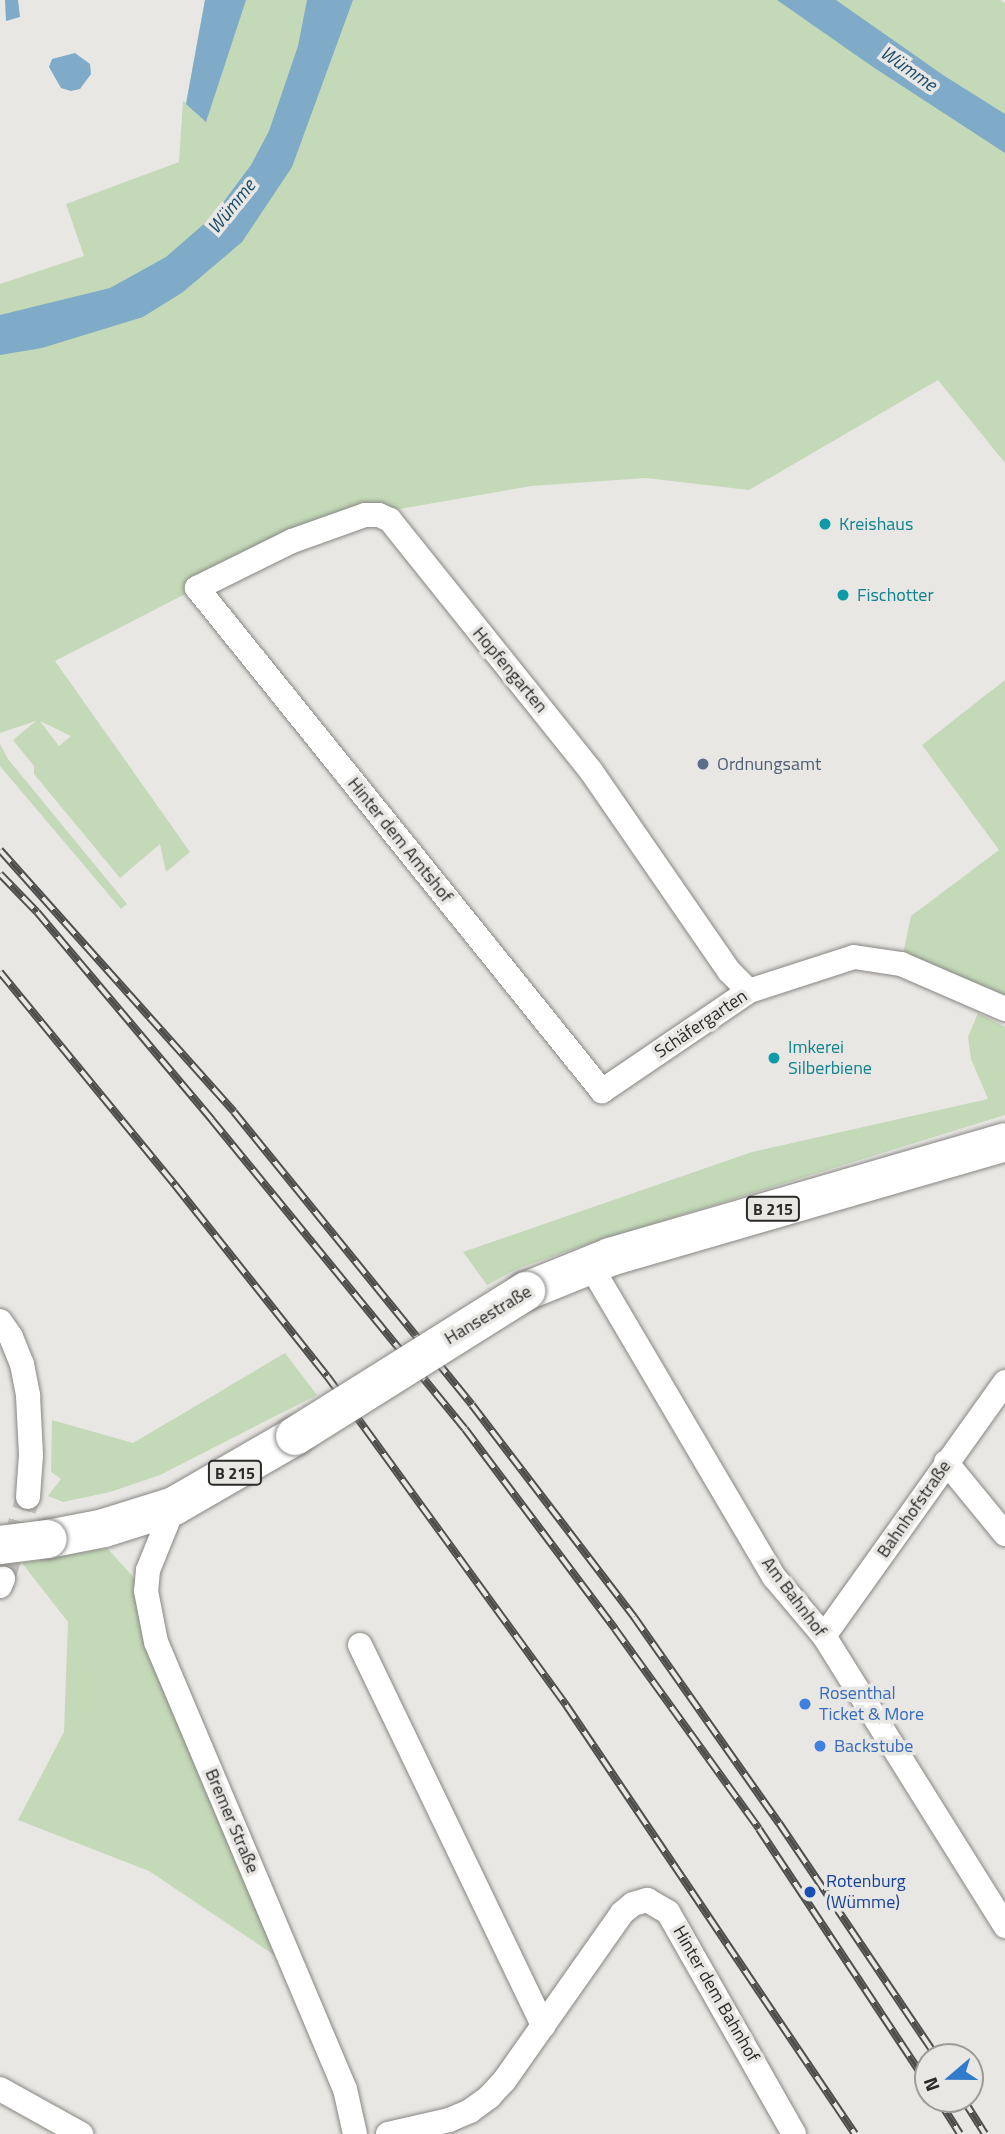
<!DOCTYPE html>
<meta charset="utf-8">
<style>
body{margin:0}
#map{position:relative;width:1005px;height:2134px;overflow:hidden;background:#e9e7e4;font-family:"Titillium Web",sans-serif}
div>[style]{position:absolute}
.green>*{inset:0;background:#c3d9b7}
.water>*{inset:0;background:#7faac8}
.street-tunnel>*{height:24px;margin-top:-12px;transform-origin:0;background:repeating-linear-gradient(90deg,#c3c1bf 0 24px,transparent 0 36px)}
.roads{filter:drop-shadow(0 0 2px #878683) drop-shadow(0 0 2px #878683)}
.street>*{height:24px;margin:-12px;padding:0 12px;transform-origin:12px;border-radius:12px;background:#fff}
.primary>*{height:38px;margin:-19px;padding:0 19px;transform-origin:19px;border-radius:19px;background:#fff}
.rail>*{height:8px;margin-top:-4px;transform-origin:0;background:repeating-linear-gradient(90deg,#e9e7e4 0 16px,#4e4e4c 0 32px);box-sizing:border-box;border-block:2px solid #4e4e4c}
.bridges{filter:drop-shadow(0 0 2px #878683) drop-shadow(0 0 2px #878683)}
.primary-bridge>*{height:38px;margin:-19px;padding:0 19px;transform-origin:19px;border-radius:19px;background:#fff}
.dots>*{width:19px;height:19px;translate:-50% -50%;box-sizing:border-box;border:4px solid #e9e7e4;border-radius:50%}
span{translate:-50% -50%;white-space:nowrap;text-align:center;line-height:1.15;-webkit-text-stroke:7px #e9e7e4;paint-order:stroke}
.shield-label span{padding:2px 5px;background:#e9e7e4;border:2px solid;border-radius:5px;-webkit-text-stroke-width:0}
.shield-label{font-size:16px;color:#2a2a29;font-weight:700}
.culture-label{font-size:18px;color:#0d838f}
.left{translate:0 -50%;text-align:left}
.street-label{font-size:18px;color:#2a2a29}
.service-label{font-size:18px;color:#4e5e75}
.shop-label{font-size:18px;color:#366cbe}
.transit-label{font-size:18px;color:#164399}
.water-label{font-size:19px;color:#194c6c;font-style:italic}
.north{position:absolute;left:914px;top:2043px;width:70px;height:70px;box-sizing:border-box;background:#e9e7e4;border:2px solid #9d9b99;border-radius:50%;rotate:250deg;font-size:19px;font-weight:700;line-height:28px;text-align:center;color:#2a2a29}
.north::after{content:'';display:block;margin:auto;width:24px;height:32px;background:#307bcb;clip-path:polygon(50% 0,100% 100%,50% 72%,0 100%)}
</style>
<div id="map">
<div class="green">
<div style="clip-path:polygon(evenodd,205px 0,1000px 0,1005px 3px,1005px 463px,938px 380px,749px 490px,646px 478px,531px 486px,365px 515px,197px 588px,55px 661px,190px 852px,166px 872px,160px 844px,120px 878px,34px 774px,34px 766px,13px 740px,36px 721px,0 733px,0 284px,84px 256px,66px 204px,179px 162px,183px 101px,186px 103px,205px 0,40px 721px,71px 736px,59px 746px,40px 721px)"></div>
<div style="clip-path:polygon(1005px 680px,1005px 995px,903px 954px,911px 916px,999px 850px,922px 745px)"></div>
<div style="clip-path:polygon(0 744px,8px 759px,127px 904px,121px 909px,0 766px)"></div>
<div style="clip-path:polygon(978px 1013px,1005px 1027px,1005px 1115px,588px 1244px,517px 1269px,487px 1285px,463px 1252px,752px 1152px,988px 1099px,971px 1059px,968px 1037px)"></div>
<div style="clip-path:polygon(285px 1353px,317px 1395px,160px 1475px,110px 1492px,63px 1502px,48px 1496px,61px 1479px,51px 1472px,52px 1420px,133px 1443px)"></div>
<div style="clip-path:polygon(107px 1548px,146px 1591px,295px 1969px,149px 1871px,18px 1820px,64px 1732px,68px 1622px,22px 1563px)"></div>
</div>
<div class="water">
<div style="clip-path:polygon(5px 0,18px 0,20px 17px,6px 21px)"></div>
<div style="clip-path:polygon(205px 0,246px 0,206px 122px,186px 104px)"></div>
<div style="clip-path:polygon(307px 0,353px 0,292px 167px,242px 242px,183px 292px,143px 317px,42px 348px,0 355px,0 315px,110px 288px,166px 257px,213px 216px,251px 165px,269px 131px,298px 46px)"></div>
<div style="clip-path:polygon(777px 0,836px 0,943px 75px,1005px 114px,1005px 153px,873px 67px)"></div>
<div style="clip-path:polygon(75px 53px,90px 64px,91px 74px,80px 89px,71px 91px,61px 88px,49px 67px,52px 59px)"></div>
</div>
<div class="street-tunnel">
<div style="left:3px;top:1579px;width:86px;rotate:-73deg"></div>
</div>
<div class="roads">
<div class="street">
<div style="left:749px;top:991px;width:28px;rotate:-135deg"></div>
<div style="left:729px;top:971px;width:243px;rotate:-124.6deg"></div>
<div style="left:591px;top:771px;width:322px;rotate:-128.7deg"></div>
<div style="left:390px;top:520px;width:12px;rotate:-156deg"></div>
<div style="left:379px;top:515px;width:14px;rotate:180deg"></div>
<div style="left:365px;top:515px;width:77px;rotate:160.4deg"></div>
<div style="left:292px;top:541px;width:106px;rotate:153.7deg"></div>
<div style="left:197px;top:588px;width:646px;rotate:51.16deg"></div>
<div style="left:602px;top:1091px;width:178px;rotate:-34.2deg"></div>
<div style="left:749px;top:991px;width:110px;rotate:-17.9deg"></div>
<div style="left:854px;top:957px;width:48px;rotate:8.5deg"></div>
<div style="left:901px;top:964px;width:113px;rotate:23.4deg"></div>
<div style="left:589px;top:1263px;width:364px;rotate:59.5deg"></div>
<div style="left:774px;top:1577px;width:77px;rotate:49.7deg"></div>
<div style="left:824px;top:1636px;width:342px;rotate:58deg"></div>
<div style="left:0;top:1321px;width:19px;rotate:55deg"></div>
<div style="left:11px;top:1337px;width:29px;rotate:68deg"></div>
<div style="left:22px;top:1364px;width:33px;rotate:79deg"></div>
<div style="left:28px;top:1396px;width:59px;rotate:87.1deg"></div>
<div style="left:31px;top:1455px;width:42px;rotate:94.1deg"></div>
<div style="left:946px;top:1462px;width:93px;rotate:50.7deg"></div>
<div style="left:174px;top:1506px;width:69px;rotate:112.1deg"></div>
<div style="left:148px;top:1570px;width:21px;rotate:95deg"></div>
<div style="left:146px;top:1591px;width:52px;rotate:78.9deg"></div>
<div style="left:156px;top:1642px;width:485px;rotate:67.1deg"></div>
<div style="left:345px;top:2089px;width:46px;rotate:77.5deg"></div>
<div style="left:0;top:1586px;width:8px;rotate:-67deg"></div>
<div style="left:824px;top:1636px;width:312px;rotate:-54.5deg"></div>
<div style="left:360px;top:1645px;width:423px;rotate:64.3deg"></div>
<div style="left:0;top:2089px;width:93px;rotate:29.1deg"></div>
<div style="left:388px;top:2134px;width:63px;rotate:-12.9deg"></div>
<div style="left:449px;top:2120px;width:23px;rotate:-23deg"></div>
<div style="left:470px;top:2111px;width:24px;rotate:-36deg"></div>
<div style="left:489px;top:2097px;width:22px;rotate:-47deg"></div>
<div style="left:504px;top:2081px;width:205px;rotate:-54.9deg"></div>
<div style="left:622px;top:1913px;width:14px;rotate:-39deg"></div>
<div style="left:633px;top:1904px;width:15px;rotate:-16deg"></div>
<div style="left:647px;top:1900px;width:24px;rotate:30deg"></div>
<div style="left:668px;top:1912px;width:255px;rotate:60.4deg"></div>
</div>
<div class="primary">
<div style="left:526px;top:1291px;width:91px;rotate:-22deg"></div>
<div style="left:610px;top:1257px;width:411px;rotate:-16.2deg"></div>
<div style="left:48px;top:1539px;width:57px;rotate:-11.1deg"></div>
<div style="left:104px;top:1528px;width:73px;rotate:-17.4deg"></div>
<div style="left:174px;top:1506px;width:140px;rotate:-30deg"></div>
</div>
</div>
<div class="rail">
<div style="left:0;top:850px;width:351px;rotate:48.2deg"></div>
<div style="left:234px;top:1112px;width:377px;rotate:50.9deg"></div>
<div style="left:472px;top:1405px;width:267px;rotate:52.6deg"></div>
<div style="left:634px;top:1617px;width:252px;rotate:54.9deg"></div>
<div style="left:779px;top:1823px;width:282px;rotate:56deg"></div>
<div style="left:0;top:874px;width:53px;rotate:45.8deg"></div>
<div style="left:37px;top:912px;width:272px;rotate:49.9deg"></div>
<div style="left:212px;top:1120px;width:399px;rotate:50.7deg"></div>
<div style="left:465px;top:1429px;width:250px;rotate:53.1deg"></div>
<div style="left:615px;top:1629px;width:246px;rotate:54.2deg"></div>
<div style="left:759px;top:1829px;width:306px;rotate:56.5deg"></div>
<div style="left:0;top:972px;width:276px;rotate:50.6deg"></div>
<div style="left:175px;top:1185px;width:244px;rotate:51.5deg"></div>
<div style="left:327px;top:1376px;width:407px;rotate:54deg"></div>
<div style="left:566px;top:1705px;width:517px;rotate:56.03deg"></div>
<div style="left:938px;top:2099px;width:41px;rotate:57.8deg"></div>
<div style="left:963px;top:2099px;width:41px;rotate:57.8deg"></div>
</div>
<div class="bridges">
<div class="primary-bridge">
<div style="left:295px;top:1436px;width:273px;rotate:-32.1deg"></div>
<div style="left:0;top:1545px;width:48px;rotate:-7.1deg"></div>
</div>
</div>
<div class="dots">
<div style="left:825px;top:524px;background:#0f9aa8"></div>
<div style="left:843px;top:595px;background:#0f9aa8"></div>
<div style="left:703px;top:764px;background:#5c6f8a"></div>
<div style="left:774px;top:1058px;background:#0f9aa8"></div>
<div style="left:805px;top:1704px;background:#3f7fe0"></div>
<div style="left:820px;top:1746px;background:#3f7fe0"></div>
<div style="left:810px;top:1892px;background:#1a4fb4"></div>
</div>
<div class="shield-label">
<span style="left:773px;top:1209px">B 215</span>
<span style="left:235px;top:1473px">B 215</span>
</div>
<div class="culture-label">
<span class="left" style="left:839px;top:524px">Kreishaus</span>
<span class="left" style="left:857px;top:595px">Fischotter</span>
<span class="left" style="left:788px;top:1058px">Imkerei<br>Silberbiene</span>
</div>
<div class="street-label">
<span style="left:510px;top:670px;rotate:50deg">Hopfengarten</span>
<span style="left:400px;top:840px;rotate:51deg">Hinter dem Amtshof</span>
<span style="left:701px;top:1024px;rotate:-34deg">Schäfergarten</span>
<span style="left:488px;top:1315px;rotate:-31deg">Hansestraße</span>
<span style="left:914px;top:1509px;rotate:-55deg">Bahnhofstraße</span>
<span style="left:794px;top:1597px;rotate:53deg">Am Bahnhof</span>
<span style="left:232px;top:1821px;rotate:67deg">Bremer Straße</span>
<span style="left:716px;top:1994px;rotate:60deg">Hinter dem Bahnhof</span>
</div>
<div class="service-label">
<span class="left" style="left:717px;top:764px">Ordnungsamt</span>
</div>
<div class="shop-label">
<span class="left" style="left:819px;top:1704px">Rosenthal<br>Ticket &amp; More</span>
<span class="left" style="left:834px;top:1746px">Backstube</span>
</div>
<div class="transit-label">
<span class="left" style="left:826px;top:1892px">Rotenburg<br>(Wümme)</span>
</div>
<div class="water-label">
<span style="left:909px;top:68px;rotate:35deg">Wümme</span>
<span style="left:231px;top:206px;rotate:-51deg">Wümme</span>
</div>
<div class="north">N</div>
</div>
